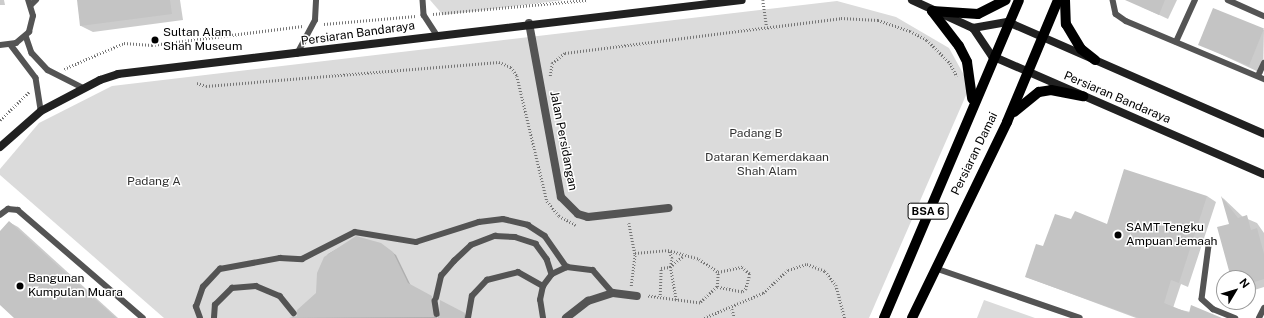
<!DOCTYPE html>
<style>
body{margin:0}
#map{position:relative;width:1264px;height:318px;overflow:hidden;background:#fff;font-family:"Public Sans",sans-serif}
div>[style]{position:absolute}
.green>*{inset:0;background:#dbdbdb}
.shadow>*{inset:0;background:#0003}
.building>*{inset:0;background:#c4c4c4;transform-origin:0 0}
.path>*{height:2.5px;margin-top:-1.25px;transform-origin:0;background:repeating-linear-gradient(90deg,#767676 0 1px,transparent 0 3px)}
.lane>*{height:5.5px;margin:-2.75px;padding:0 2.75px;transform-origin:2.75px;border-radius:2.75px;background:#545454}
.street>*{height:8px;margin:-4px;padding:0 4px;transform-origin:4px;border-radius:4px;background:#545454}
.secondary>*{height:8px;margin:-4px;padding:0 4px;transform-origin:4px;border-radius:4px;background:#212121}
.primary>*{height:10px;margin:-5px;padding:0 5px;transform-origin:5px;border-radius:5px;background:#000}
.dots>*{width:11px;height:11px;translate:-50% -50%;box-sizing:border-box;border:2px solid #fff;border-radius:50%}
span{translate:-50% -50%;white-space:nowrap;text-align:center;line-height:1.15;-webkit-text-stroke:3px #fff;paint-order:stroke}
.shield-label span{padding:1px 3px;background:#fff;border:1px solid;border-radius:3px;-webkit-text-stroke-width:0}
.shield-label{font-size:11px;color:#000;font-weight:700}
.poi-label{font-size:12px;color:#000}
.left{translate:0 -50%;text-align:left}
.street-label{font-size:12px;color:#000}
.park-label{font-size:12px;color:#323232}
.north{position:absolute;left:1216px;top:270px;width:40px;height:40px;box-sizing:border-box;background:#fff;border:1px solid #999;border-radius:50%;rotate:52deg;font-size:11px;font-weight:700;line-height:16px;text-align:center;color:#000}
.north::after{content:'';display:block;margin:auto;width:14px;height:18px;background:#000;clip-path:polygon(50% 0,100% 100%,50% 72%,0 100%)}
</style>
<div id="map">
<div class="green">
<div style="clip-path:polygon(430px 0,564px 0,443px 15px)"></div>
<div style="clip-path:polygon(837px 1px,896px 17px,949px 48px,970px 86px,869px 318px,164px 318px,0 175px,0 169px,39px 123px,112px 86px)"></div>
<div style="clip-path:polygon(984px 300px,1035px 318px,977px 318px)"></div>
</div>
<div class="shadow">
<div style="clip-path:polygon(0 0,4px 0,5px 5px,0 5px)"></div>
<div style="clip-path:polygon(84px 0,180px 0,183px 20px,93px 32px,81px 26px)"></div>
<div style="clip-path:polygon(1145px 0,1177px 0,1168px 19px,1142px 7px)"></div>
<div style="clip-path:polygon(1214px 9px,1264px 30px,1263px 74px,1199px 44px)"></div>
<div style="clip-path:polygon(1207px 196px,1216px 202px,1188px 287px,1181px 284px,1173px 308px,1216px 318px,1136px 318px,1026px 277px,1044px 248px,1071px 220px,1108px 225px)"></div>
<div style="clip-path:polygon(1223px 198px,1243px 217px,1257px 223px,1264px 233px,1264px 287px,1248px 292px,1248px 278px,1232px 278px,1230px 225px)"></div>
<div style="clip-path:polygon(9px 222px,18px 227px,118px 318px,16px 318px,0 304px,0 232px)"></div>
<div style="clip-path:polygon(356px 238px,384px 246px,396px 255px,411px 286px,435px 299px,437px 318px,442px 316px,441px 302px,466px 315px,465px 318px,290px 318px,298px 317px,317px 293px,320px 267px,328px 254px)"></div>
</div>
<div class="building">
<div style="clip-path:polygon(77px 0,170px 0,172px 14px,80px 26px)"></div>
<div style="clip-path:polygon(1125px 0,1165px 0,1159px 15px)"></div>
<div style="left:1213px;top:8px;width:55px;height:40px;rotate:22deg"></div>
<div style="clip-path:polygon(1124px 169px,1207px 196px,1179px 283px,1171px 280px,1164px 303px,1189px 313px,1191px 305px,1222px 318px,1139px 318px,1025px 277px,1036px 244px,1043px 246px,1055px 214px,1071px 219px,1075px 211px,1107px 224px)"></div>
<div style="clip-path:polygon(1221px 196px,1238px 218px,1247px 215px,1251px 230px,1257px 228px,1264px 254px,1264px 279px,1248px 284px,1248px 278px,1231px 278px,1217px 227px,1229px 224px)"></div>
<div style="clip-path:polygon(9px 221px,58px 266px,116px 318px,14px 318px,0 305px,0 231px)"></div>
<div style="clip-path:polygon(356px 236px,381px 243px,393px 252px,408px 283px,432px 296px,434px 317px,289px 318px,297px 316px,297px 310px,316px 293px,317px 273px,324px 257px)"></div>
<div style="clip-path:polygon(440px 300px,465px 313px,464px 318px,439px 318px)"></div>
</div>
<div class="path">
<div style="left:763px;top:0;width:27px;rotate:82deg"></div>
<div style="left:433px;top:14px;width:155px;rotate:-5.2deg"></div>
<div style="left:324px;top:24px;width:92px;rotate:-5deg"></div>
<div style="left:64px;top:69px;width:65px;rotate:-23.4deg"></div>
<div style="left:124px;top:43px;width:28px;rotate:4deg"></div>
<div style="left:152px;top:45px;width:152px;rotate:-7.2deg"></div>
<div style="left:550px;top:76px;width:13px;rotate:-81deg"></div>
<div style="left:552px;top:63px;width:16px;rotate:-38deg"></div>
<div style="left:565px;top:53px;width:278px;rotate:-7.2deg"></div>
<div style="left:841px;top:18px;width:37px;rotate:3deg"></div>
<div style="left:878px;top:20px;width:34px;rotate:19deg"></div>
<div style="left:910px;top:31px;width:19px;rotate:28deg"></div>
<div style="left:927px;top:40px;width:33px;rotate:45deg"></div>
<div style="left:950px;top:63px;width:15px;rotate:62deg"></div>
<div style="left:197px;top:83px;width:9px;rotate:18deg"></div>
<div style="left:206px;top:86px;width:294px;rotate:-4.7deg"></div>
<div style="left:499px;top:62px;width:13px;rotate:23deg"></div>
<div style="left:511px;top:67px;width:11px;rotate:56deg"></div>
<div style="left:517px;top:76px;width:129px;rotate:76.5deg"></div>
<div style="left:547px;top:201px;width:19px;rotate:51deg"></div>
<div style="left:559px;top:216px;width:19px;rotate:28deg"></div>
<div style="left:0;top:120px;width:42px;rotate:-44deg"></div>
<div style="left:629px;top:223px;width:31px;rotate:79deg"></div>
<div style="left:635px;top:253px;width:33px;rotate:-5deg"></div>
<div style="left:668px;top:250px;width:32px;rotate:16deg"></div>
<div style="left:699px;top:259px;width:23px;rotate:34deg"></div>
<div style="left:718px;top:272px;width:25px;rotate:-12deg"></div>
<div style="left:742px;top:267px;width:11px;rotate:41deg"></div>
<div style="left:750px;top:274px;width:16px;rotate:105deg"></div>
<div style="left:746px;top:289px;width:5px;rotate:143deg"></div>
<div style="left:742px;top:292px;width:25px;rotate:-169deg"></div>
<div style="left:717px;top:287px;width:23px;rotate:137deg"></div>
<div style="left:700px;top:303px;width:53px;rotate:-172.5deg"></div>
<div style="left:631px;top:286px;width:33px;rotate:-83deg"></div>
<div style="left:717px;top:287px;width:15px;rotate:-86deg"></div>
<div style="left:660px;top:295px;width:27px;rotate:-88deg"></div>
<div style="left:661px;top:268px;width:9px;rotate:-6deg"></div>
<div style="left:670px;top:267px;width:9px;rotate:-77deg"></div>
<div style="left:672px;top:258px;width:9px;rotate:-117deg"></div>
<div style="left:676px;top:300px;width:34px;rotate:-100deg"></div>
<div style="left:670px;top:267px;width:16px;rotate:-40deg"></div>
<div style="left:732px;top:309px;width:9px;rotate:72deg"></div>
<div style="left:704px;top:318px;width:64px;rotate:-23deg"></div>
<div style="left:763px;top:293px;width:34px;rotate:-43deg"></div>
<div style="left:788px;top:270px;width:20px;rotate:-18deg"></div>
<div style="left:807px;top:264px;width:19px;rotate:21deg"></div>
<div style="left:825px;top:271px;width:18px;rotate:52deg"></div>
<div style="left:836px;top:285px;width:34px;rotate:75deg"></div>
</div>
<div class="lane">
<div style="left:423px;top:0;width:15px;rotate:86deg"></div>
<div style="left:424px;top:15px;width:24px;rotate:57deg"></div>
<div style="left:1113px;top:0;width:14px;rotate:78deg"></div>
<div style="left:1116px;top:14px;width:12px;rotate:35deg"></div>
<div style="left:1126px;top:21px;width:150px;rotate:22.8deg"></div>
<div style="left:1228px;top:0;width:39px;rotate:24deg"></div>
<div style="left:31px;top:5px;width:7px;rotate:-45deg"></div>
<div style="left:26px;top:36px;width:18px;rotate:71deg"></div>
<div style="left:32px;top:53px;width:23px;rotate:47deg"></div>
<div style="left:48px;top:70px;width:39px;rotate:27deg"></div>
<div style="left:1176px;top:42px;width:46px;rotate:-65.7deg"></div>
<div style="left:0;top:45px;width:16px;rotate:-7deg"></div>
<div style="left:16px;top:43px;width:17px;rotate:-40deg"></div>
<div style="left:29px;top:32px;width:16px;rotate:-76deg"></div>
<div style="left:33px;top:16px;width:17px;rotate:-107deg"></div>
<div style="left:11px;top:45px;width:41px;rotate:52.9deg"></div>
<div style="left:36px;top:78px;width:33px;rotate:81deg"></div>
<div style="left:297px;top:54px;width:38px;rotate:-62deg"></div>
<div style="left:315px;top:20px;width:20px;rotate:-87deg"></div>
<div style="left:1258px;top:76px;width:14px;rotate:-65deg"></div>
<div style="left:0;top:215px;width:10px;rotate:-37deg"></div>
<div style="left:8px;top:209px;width:10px;rotate:6deg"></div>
<div style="left:18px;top:210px;width:165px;rotate:40.8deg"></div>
<div style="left:1209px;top:246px;width:53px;rotate:97.5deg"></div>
<div style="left:1202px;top:299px;width:15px;rotate:42deg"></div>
<div style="left:1213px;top:309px;width:24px;rotate:22deg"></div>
<div style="left:935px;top:268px;width:153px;rotate:19deg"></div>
<div style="left:436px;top:298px;width:23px;rotate:-77deg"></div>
<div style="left:441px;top:276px;width:20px;rotate:-49deg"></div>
<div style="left:454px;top:261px;width:23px;rotate:-43deg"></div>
<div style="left:471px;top:245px;width:26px;rotate:-21deg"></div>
<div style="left:495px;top:236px;width:20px;rotate:3deg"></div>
<div style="left:515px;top:237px;width:22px;rotate:18deg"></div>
<div style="left:536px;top:244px;width:19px;rotate:54deg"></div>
<div style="left:547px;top:259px;width:16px;rotate:72deg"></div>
<div style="left:435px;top:301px;width:13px;rotate:81deg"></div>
<div style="left:200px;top:318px;width:12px;rotate:-110deg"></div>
<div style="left:196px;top:307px;width:21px;rotate:-71deg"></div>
<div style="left:203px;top:287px;width:25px;rotate:-47deg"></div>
<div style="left:220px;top:269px;width:61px;rotate:-10.4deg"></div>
<div style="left:280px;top:258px;width:22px;rotate:3deg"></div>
<div style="left:302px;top:259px;width:59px;rotate:-27deg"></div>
<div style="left:355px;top:232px;width:62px;rotate:9.3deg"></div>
<div style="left:416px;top:242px;width:66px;rotate:-17.6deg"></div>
<div style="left:479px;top:222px;width:24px;rotate:-7deg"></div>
<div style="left:503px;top:219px;width:26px;rotate:13deg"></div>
<div style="left:528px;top:225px;width:20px;rotate:33deg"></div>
<div style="left:545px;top:236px;width:38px;rotate:55deg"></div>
<div style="left:214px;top:318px;width:13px;rotate:-86deg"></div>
<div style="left:215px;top:305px;width:24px;rotate:-45deg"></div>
<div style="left:232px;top:288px;width:24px;rotate:-5deg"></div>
<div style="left:256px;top:286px;width:26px;rotate:23deg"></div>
<div style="left:280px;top:296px;width:22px;rotate:51deg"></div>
<div style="left:468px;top:318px;width:22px;rotate:-80deg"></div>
<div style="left:472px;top:296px;width:22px;rotate:-47deg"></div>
<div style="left:487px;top:280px;width:32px;rotate:-14deg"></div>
<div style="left:518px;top:272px;width:29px;rotate:29deg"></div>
<div style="left:543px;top:318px;width:18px;rotate:-99deg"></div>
<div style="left:540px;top:300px;width:14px;rotate:-78deg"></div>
<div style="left:543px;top:286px;width:15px;rotate:-53deg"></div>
<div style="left:552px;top:274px;width:17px;rotate:-25deg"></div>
<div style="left:567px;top:267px;width:26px;rotate:7deg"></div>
<div style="left:593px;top:270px;width:30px;rotate:49deg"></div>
<div style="left:1259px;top:318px;width:11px;rotate:-63deg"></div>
</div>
<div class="street">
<div style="left:529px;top:23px;width:177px;rotate:79.6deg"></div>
<div style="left:561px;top:197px;width:24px;rotate:45deg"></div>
<div style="left:578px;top:214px;width:10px;rotate:17deg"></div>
<div style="left:588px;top:217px;width:81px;rotate:-6.4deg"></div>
<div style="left:566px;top:318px;width:28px;rotate:-38deg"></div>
<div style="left:588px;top:301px;width:26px;rotate:-18deg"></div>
<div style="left:613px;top:293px;width:24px;rotate:7deg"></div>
</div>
<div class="secondary">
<div style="left:912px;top:0;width:67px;rotate:24.7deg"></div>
<div style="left:973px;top:28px;width:36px;rotate:-10deg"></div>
<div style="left:1008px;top:22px;width:279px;rotate:23.6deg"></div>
<div style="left:973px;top:28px;width:34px;rotate:56deg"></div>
<div style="left:992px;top:56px;width:296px;rotate:23.5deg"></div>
<div style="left:0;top:147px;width:55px;rotate:-41.3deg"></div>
<div style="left:41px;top:111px;width:67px;rotate:-27.7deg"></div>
<div style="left:100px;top:80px;width:19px;rotate:-18deg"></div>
<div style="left:118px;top:74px;width:628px;rotate:-6.76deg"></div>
</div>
<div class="primary">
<div style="left:1065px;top:0;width:24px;rotate:88deg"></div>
<div style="left:1066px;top:24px;width:29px;rotate:59deg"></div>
<div style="left:1081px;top:49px;width:18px;rotate:38deg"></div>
<div style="left:932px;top:11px;width:44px;rotate:52.4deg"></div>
<div style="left:959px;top:46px;width:18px;rotate:63deg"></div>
<div style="left:967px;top:62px;width:37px;rotate:82deg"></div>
<div style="left:932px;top:11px;width:46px;rotate:3.7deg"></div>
<div style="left:978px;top:14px;width:31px;rotate:-27deg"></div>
<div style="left:1014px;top:112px;width:32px;rotate:-39deg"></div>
<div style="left:1039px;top:92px;width:12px;rotate:-9deg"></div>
<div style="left:1051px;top:90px;width:33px;rotate:11deg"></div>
<div style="left:884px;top:318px;width:345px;rotate:-67deg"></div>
<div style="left:912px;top:318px;width:218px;rotate:-64.1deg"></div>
<div style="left:1007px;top:122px;width:132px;rotate:-67.3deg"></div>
</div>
<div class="dots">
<div style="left:155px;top:40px;background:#000"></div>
<div style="left:1118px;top:235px;background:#000"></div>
<div style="left:20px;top:286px;background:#000"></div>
</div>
<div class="shield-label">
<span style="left:928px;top:211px">BSA 6</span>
</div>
<div class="poi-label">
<span class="left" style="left:163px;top:40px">Sultan Alam<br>Shah Museum</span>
<span class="left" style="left:1126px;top:235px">SAMT Tengku<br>Ampuan Jemaah</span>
<span class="left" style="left:28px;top:286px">Bangunan<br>Kumpulan Muara</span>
</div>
<div class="street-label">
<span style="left:358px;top:34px;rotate:-8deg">Persiaran Bandaraya</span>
<span style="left:1117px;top:98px;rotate:23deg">Persiaran Bandaraya</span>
<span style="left:563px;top:141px;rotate:79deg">Jalan Persidangan</span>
<span style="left:975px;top:154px;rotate:-64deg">Persiaran Damai</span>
</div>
<div class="park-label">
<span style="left:756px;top:134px">Padang B</span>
<span style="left:767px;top:165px">Dataran Kemerdakaan<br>Shah Alam</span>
<span style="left:154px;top:182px">Padang A</span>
</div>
<div class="north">N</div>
</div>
